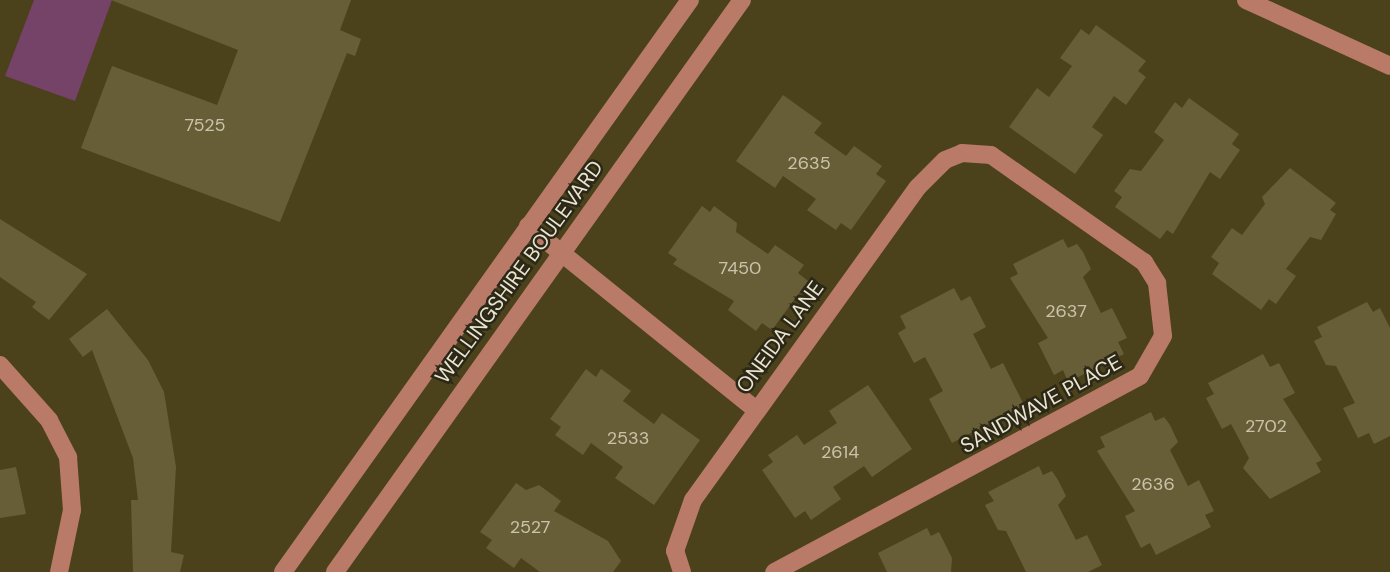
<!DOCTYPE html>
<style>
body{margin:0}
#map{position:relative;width:1390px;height:572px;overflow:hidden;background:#4b421b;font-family:"DM Sans",sans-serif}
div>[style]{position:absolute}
.green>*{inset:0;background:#754268}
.building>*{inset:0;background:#675e37}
.minor>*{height:18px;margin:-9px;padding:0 9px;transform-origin:9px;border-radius:9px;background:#b97a68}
span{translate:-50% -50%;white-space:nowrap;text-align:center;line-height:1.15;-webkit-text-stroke:5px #2c2818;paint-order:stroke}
.number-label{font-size:18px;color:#c9c3aa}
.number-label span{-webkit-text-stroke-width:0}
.street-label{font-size:21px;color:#eae5d0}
</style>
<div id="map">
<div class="green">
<div style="clip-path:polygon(34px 0,112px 0,75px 101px,5px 76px)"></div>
</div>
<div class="building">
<div style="clip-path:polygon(111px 0,351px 0,340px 30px,361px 39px,355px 56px,347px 53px,280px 222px,81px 148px,112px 66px,217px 105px,238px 50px)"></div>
<div style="clip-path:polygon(1096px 25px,1146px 61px,1138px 71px,1146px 77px,1126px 105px,1114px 96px,1092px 127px,1103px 135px,1075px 174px,1009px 127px,1037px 88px,1049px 97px,1072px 66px,1060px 58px,1081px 29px,1089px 35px)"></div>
<div style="clip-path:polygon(783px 95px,822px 123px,814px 133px,846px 156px,854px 146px,882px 166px,876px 174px,886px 181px,851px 230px,841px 223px,836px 230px,807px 210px,816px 199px,783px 176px,775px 188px,736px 161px)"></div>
<div style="clip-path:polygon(1189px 98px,1239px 134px,1232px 144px,1240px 150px,1220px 179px,1210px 172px,1173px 234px,1167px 230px,1160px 239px,1115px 207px,1122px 197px,1114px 191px,1130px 169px,1141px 171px,1164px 140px,1154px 132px,1175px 102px,1182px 108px)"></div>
<div style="clip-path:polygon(1290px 168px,1336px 203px,1330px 210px,1336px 214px,1321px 240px,1310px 237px,1286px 269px,1296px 276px,1276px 304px,1269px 299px,1261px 310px,1212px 274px,1219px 263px,1211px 257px,1232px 228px,1242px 235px,1265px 204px,1262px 197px)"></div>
<div style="clip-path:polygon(702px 206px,710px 212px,714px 206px,737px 223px,736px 232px,768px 254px,775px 245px,804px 265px,798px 273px,808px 281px,772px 330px,762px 323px,756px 331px,728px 310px,734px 301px,673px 264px,677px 259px,668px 253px)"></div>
<div style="clip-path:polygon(0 219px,87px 274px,49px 320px,32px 307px,36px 302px,0 277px)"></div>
<div style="clip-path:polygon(1063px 239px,1068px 248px,1077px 244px,1083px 252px,1091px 269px,1083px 277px,1101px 313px,1112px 308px,1127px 338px,1118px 342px,1124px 354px,1068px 382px,1063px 370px,1054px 375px,1038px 343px,1048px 338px,1010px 278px,1018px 274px,1013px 264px)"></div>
<div style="clip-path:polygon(954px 288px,961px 301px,970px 296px,986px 327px,973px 334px,991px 369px,1003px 363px,1024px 405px,952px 443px,929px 399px,943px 391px,925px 357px,914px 363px,898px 333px,906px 328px,900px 316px)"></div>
<div style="clip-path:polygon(1367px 302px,1373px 312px,1380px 308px,1390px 328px,1390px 436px,1374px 444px,1369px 433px,1358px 438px,1343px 408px,1355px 403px,1336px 366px,1326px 365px,1314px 341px,1322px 337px,1317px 327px)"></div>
<div style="clip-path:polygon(107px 309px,148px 360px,164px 392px,176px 467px,171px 552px,184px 555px,180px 572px,133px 572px,131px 500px,138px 500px,133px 458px,92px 350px,83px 357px,69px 339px)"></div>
<div style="clip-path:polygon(1263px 354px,1270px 367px,1279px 363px,1295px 393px,1283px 399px,1322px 460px,1316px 463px,1321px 472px,1270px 499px,1243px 468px,1249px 458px,1231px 424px,1222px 429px,1206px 398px,1214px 394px,1208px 383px)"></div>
<div style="clip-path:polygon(586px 369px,596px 377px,601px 369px,631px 391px,623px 401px,654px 424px,662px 413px,700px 440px,654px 505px,615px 478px,623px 467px,591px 443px,583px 455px,555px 435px,561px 427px,550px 419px)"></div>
<div style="clip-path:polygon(868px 385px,912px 449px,872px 477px,864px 466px,833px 487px,841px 499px,811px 520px,805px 511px,795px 518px,762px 470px,773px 462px,768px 455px,797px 435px,804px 445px,837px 423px,829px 411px)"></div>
<div style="clip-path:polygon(1151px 412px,1155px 421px,1164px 417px,1170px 425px,1178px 442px,1170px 450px,1188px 486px,1199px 480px,1214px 511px,1205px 515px,1211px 527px,1156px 555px,1150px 543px,1141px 548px,1125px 516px,1135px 511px,1097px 451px,1105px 447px,1100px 437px)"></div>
<div style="clip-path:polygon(1039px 466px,1043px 475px,1052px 471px,1058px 480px,1066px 496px,1058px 505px,1076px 540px,1087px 535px,1102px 565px,1088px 572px,1026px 572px,1006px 531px,998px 530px,985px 505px,994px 501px,988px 492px)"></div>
<div style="clip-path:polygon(16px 467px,26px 514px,0 518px,0 470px)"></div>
<div style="clip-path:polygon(516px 483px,526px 490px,539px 485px,561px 501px,554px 511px,608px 541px,621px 561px,613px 572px,540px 572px,521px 558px,514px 568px,486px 548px,492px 540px,480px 532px)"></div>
<div style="clip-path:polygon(927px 528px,931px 536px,939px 532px,952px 558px,951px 572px,887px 572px,878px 553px)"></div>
</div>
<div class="minor">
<div style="left:1246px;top:0;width:158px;rotate:24.6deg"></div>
<div style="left:528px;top:226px;width:292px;rotate:38.9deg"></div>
<div style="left:0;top:365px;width:74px;rotate:48.3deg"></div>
<div style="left:49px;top:420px;width:42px;rotate:62.8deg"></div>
<div style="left:68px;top:457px;width:53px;rotate:85.7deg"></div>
<div style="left:72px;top:510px;width:63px;rotate:101.8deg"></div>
<div style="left:283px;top:572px;width:702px;rotate:-54.57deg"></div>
<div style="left:335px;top:572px;width:702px;rotate:-54.57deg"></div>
<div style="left:682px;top:572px;width:22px;rotate:-108deg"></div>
<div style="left:675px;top:551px;width:54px;rotate:-70.6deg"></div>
<div style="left:693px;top:500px;width:385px;rotate:-54.3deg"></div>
<div style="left:918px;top:187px;width:38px;rotate:-45deg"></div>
<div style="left:945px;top:160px;width:18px;rotate:-22deg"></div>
<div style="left:962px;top:153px;width:29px;rotate:4deg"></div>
<div style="left:991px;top:155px;width:187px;rotate:35deg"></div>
<div style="left:1144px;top:262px;width:25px;rotate:58deg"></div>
<div style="left:1157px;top:283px;width:53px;rotate:83.5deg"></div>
<div style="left:1163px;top:336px;width:46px;rotate:119.9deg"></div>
<div style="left:1140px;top:376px;width:415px;rotate:151.8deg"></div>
</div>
<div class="number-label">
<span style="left:205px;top:125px">7525</span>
<span style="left:809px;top:163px">2635</span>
<span style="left:740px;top:268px">7450</span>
<span style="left:1066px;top:311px">2637</span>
<span style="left:1266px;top:426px">2702</span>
<span style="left:628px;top:438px">2533</span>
<span style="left:840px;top:452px">2614</span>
<span style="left:1153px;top:484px">2636</span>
<span style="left:530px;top:527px">2527</span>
</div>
<div class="street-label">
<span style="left:519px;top:272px;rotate:-54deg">WELLINGSHIRE BOULEVARD</span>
<span style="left:780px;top:337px;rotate:-54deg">ONEIDA LANE</span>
<span style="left:1041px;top:404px;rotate:-29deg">SANDWAVE PLACE</span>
</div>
</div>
